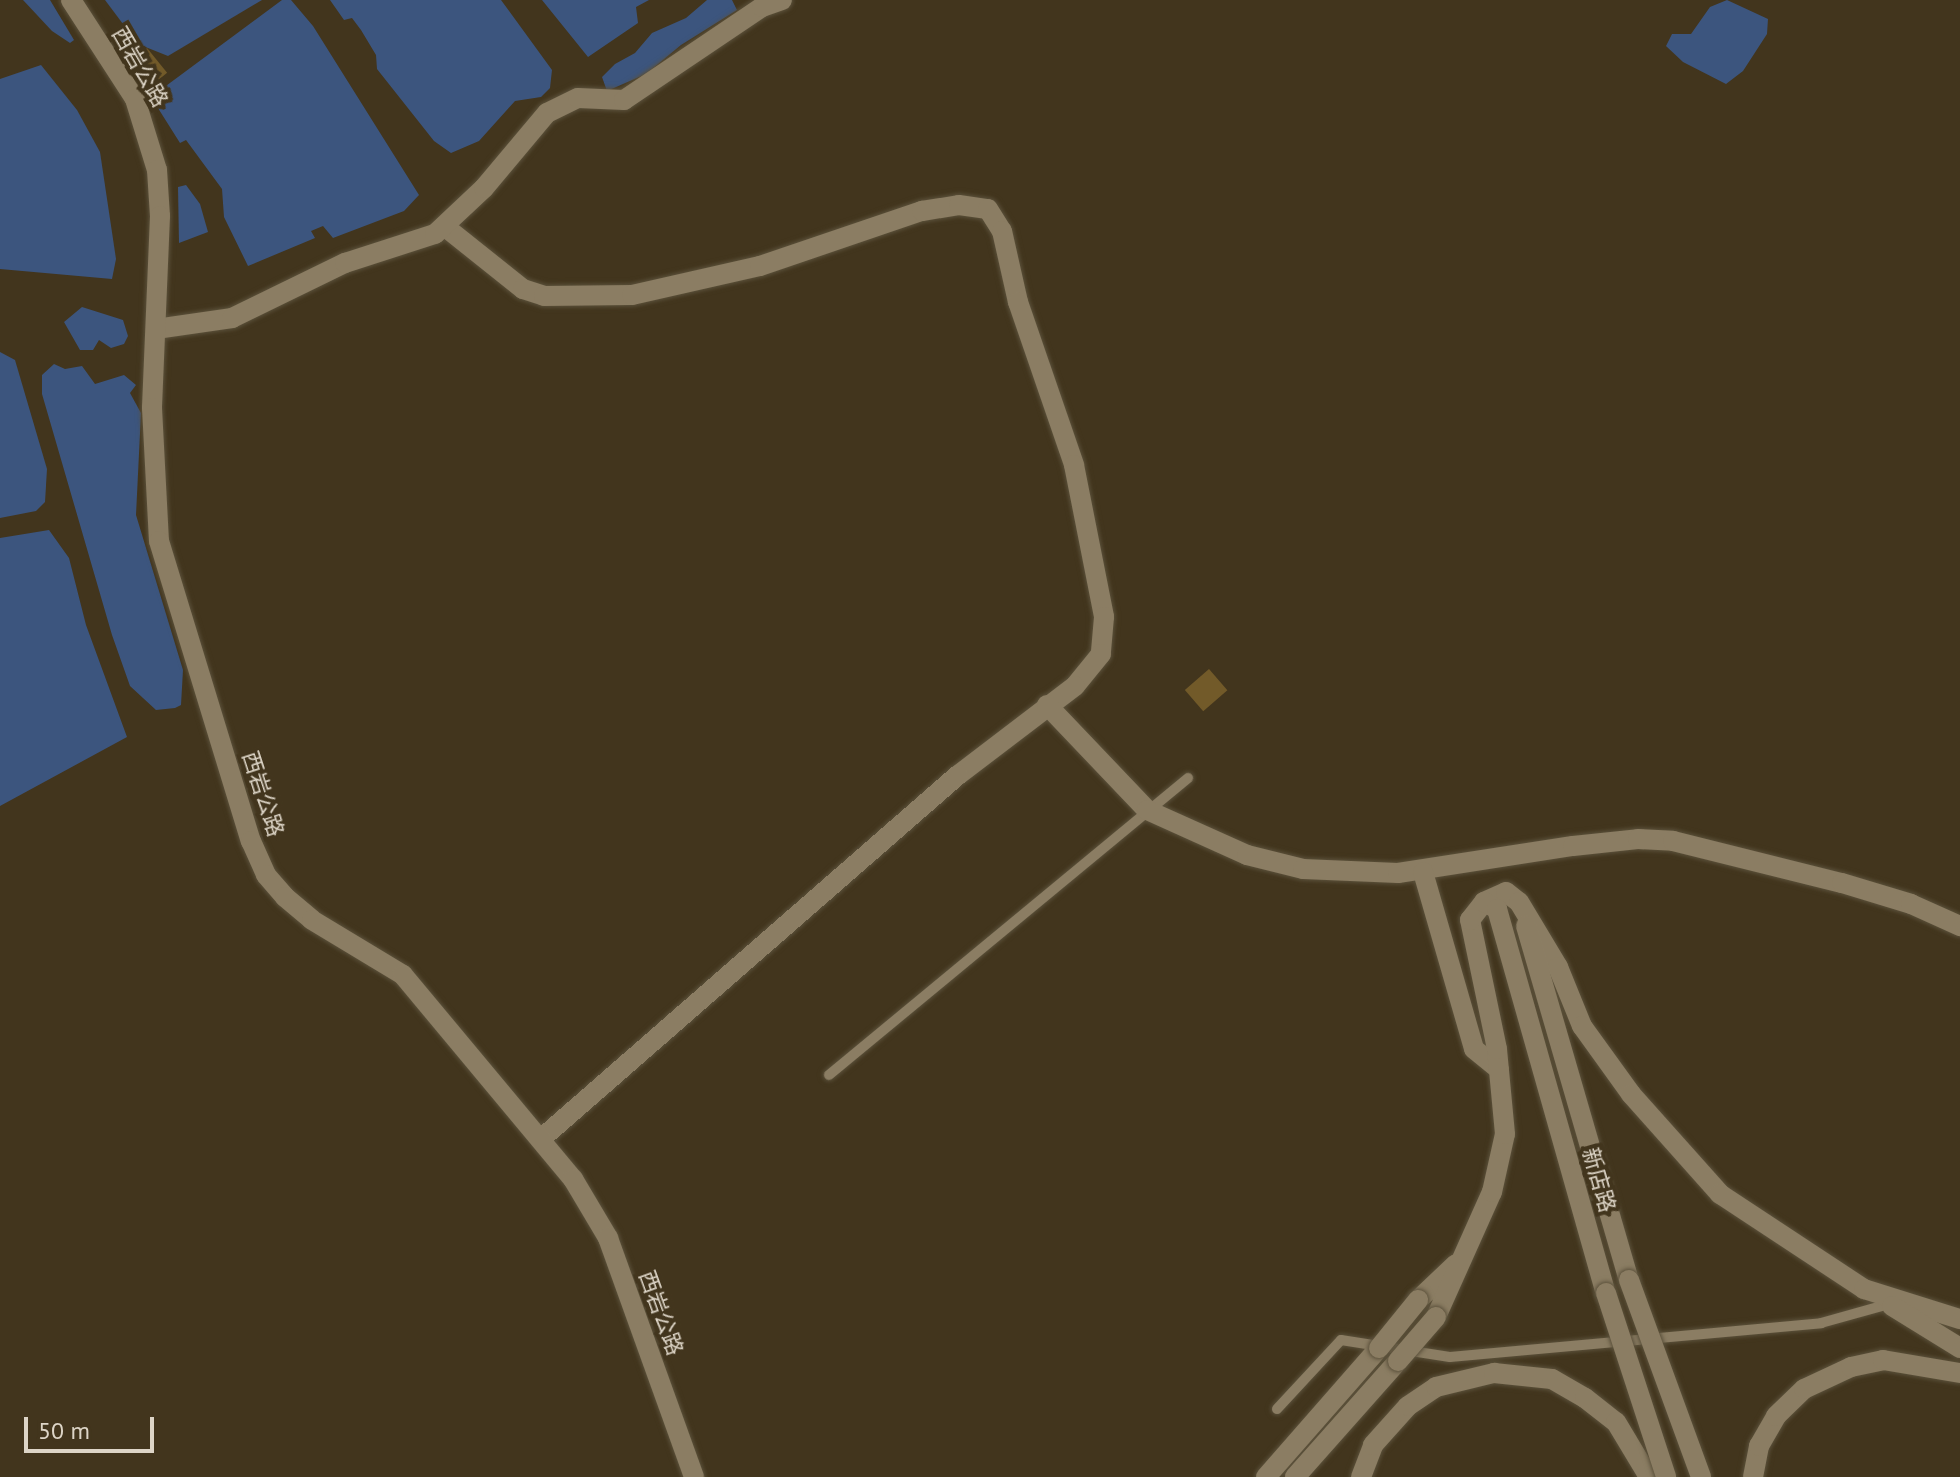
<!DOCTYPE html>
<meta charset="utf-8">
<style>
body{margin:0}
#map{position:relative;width:1960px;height:1477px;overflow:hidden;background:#42351d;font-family:"PT Sans","Noto Sans SC",sans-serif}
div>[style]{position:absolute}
.water>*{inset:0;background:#3c557e}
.building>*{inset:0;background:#725a29;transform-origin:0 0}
.roads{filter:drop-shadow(0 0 2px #5b513b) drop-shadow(0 0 2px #5b513b)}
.service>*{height:10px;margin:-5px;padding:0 5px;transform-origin:5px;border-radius:5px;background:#8b7d63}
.minor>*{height:20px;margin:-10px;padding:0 10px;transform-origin:10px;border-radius:10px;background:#8b7d63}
.tertiary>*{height:20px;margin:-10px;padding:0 10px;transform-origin:10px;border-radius:10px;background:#8b7d63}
.secondary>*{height:20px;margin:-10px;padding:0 10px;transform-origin:10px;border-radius:10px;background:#8b7d63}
.bridges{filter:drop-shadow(0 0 2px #5b513b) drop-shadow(0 0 2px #5b513b)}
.secondary-bridge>*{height:20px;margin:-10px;padding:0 10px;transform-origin:10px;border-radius:10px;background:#8b7d63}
span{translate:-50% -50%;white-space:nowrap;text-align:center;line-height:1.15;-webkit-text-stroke:8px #42351d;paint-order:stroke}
.street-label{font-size:22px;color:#ddd5c7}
.scale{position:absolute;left:24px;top:1417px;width:130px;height:36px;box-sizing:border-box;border:4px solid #ddd5c7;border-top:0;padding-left:10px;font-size:24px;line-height:28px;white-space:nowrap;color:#ddd5c7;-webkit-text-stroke:6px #42351d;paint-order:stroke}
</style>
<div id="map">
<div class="water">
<div style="clip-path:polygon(23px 0,50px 0,74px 40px,70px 43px,52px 31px)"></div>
<div style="clip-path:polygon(105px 0,262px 0,168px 56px,138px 44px)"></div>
<div style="clip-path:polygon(282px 0,291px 0,313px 26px,419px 195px,404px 211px,333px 238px,323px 226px,311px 231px,315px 238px,248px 266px,224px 217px,222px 189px,186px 140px,180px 143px,151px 97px)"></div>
<div style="clip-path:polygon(330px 0,501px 0,552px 70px,550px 88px,541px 97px,515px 101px,479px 141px,451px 153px,434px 141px,377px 69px,376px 55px,361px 30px,352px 18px,344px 20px)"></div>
<div style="clip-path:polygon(542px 0,649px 0,636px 7px,638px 23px,588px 57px)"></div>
<div style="clip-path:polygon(707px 0,732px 0,737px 10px,681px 45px,646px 74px,607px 91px,602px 77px,615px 64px,635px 53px,652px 33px,686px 18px)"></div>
<div style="clip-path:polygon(1727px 0,1768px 19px,1767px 34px,1743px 71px,1726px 84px,1683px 62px,1666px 46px,1672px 34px,1691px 34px,1710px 7px)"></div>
<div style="clip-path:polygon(41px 65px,77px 110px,100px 152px,116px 259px,112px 279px,0 269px,0 79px)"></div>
<div style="clip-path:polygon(186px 185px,200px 204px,208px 232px,179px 243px,178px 187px)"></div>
<div style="clip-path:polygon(82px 307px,123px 320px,128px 336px,124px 344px,111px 348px,99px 340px,93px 350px,80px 350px,64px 322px)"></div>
<div style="clip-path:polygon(0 352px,15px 360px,47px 469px,45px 502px,36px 511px,0 518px)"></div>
<div style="clip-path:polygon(54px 364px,65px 369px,82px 366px,95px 384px,124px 375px,136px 385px,130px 393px,141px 413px,136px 515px,183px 670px,181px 705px,175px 708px,156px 710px,130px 686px,112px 635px,42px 394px,42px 375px)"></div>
<div style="clip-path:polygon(49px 530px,69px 558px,86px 625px,127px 737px,0 806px,0 538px)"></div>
</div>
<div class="building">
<div style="left:147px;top:48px;width:32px;height:18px;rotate:51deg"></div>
<div style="left:1209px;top:669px;width:28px;height:32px;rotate:49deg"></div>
</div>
<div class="roads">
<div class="service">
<div style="left:829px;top:1075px;width:466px;rotate:-39.6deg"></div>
<div style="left:1277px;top:1409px;width:94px;rotate:-47.2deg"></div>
<div style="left:1341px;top:1340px;width:110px;rotate:8.9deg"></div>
<div style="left:1450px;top:1357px;width:373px;rotate:-5.2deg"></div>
<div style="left:1821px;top:1323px;width:71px;rotate:-15.6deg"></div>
</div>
<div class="minor">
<div style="left:444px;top:226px;width:101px;rotate:38.6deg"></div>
<div style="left:523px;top:289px;width:22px;rotate:18deg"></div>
<div style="left:544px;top:296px;width:88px;rotate:-0.7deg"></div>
<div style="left:632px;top:295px;width:131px;rotate:-12.8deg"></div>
<div style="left:760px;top:266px;width:171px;rotate:-18.8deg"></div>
<div style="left:922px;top:211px;width:37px;rotate:-9deg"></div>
<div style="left:959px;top:205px;width:29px;rotate:8deg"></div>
<div style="left:988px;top:209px;width:26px;rotate:58deg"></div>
<div style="left:1002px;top:231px;width:73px;rotate:77.3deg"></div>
<div style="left:1018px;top:302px;width:172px;rotate:71deg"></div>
<div style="left:1074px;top:465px;width:155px;rotate:78.8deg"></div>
<div style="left:1104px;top:617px;width:37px;rotate:95deg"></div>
<div style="left:1101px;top:654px;width:41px;rotate:129.1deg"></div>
<div style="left:1075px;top:686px;width:147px;rotate:142.7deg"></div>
<div style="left:958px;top:775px;width:552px;rotate:138.89deg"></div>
<div style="left:156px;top:329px;width:77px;rotate:-8.2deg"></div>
<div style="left:232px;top:318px;width:126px;rotate:-26deg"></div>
<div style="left:345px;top:263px;width:95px;rotate:-17.9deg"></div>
<div style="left:435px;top:234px;width:67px;rotate:-43.2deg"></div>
<div style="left:484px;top:188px;width:98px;rotate:-50deg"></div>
<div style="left:547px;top:113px;width:34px;rotate:-26deg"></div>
<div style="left:578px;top:98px;width:46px;rotate:2.5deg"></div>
<div style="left:624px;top:100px;width:166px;rotate:-34deg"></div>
<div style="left:762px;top:7px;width:21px;rotate:-19deg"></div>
<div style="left:1047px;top:705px;width:145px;rotate:46.4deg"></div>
<div style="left:1147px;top:810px;width:110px;rotate:24.2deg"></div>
<div style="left:1247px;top:855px;width:58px;rotate:14deg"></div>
<div style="left:1303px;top:869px;width:95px;rotate:2.4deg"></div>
<div style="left:1398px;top:873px;width:177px;rotate:-8.8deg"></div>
<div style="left:1573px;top:846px;width:65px;rotate:-6.1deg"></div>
<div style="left:1638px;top:839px;width:35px;rotate:3deg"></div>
<div style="left:1673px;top:841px;width:174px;rotate:14deg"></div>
<div style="left:1842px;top:883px;width:72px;rotate:16.9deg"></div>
<div style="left:1911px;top:904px;width:54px;rotate:24.2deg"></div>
<div style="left:1423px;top:872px;width:184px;rotate:73.9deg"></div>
<div style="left:1474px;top:1049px;width:32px;rotate:39deg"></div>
<div style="left:1484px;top:902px;width:24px;rotate:-24deg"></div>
<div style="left:1506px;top:892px;width:16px;rotate:38deg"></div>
</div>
<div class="tertiary">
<div style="left:71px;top:0;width:118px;rotate:57.1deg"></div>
<div style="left:135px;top:99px;width:74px;rotate:72.8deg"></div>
<div style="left:157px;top:170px;width:46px;rotate:86.3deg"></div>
<div style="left:160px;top:216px;width:192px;rotate:92.4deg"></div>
<div style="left:152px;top:408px;width:133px;rotate:87deg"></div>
<div style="left:159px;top:541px;width:314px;rotate:73deg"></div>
<div style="left:251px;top:841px;width:37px;rotate:66deg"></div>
<div style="left:266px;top:875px;width:29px;rotate:49deg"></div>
<div style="left:285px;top:897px;width:35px;rotate:40deg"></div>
<div style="left:312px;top:920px;width:106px;rotate:31.1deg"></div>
<div style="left:403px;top:975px;width:266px;rotate:50.2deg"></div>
<div style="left:573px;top:1179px;width:69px;rotate:59.3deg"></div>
<div style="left:608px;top:1238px;width:254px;rotate:70.2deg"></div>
</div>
<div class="secondary">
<div style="left:1519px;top:902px;width:76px;rotate:59deg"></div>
<div style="left:1558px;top:967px;width:64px;rotate:67.9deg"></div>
<div style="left:1582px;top:1026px;width:84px;rotate:54.2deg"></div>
<div style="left:1631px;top:1094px;width:134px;rotate:48.3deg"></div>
<div style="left:1720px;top:1194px;width:173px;rotate:33.4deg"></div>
<div style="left:1864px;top:1289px;width:101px;rotate:17.4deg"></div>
<div style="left:1526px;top:926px;width:369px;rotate:73.8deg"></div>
<div style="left:1418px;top:1300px;width:52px;rotate:-43.5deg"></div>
<div style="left:1892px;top:1306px;width:80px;rotate:31.7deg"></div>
<div style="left:1436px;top:1317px;width:137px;rotate:-65.9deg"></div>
<div style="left:1492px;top:1192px;width:59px;rotate:-77.4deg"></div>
<div style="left:1505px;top:1134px;width:85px;rotate:-95.4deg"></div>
<div style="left:1497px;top:1049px;width:132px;rotate:-101.8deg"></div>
<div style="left:1470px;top:920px;width:23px;rotate:-52deg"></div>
<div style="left:1484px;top:902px;width:15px;rotate:28deg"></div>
<div style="left:1497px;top:909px;width:399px;rotate:74.2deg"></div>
<div style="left:1266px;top:1477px;width:171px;rotate:-48.8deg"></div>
<div style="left:1295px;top:1477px;width:155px;rotate:-48.4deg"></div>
<div style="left:1361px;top:1477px;width:34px;rotate:-69deg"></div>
<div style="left:1373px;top:1445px;width:52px;rotate:-48.1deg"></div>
<div style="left:1408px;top:1406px;width:34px;rotate:-34deg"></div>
<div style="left:1436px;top:1387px;width:60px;rotate:-13.6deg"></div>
<div style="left:1494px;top:1373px;width:58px;rotate:5.9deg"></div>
<div style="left:1552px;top:1379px;width:38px;rotate:30deg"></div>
<div style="left:1585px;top:1398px;width:39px;rotate:38deg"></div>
<div style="left:1616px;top:1422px;width:64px;rotate:59deg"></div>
<div style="left:1753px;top:1477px;width:32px;rotate:-79deg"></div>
<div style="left:1759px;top:1446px;width:34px;rotate:-60deg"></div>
<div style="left:1776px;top:1416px;width:39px;rotate:-44deg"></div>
<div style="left:1804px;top:1389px;width:52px;rotate:-25.1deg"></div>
<div style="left:1851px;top:1367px;width:33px;rotate:-12deg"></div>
<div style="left:1883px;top:1360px;width:78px;rotate:9.6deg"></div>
</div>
</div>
<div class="bridges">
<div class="secondary-bridge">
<div style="left:1629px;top:1280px;width:210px;rotate:69.9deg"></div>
<div style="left:1606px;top:1293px;width:194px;rotate:71.9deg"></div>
<div style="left:1379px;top:1348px;width:62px;rotate:-50.9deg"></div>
<div style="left:1398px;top:1361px;width:58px;rotate:-49.2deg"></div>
</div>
</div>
<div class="street-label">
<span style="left:140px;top:67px;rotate:60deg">西岩公路</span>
<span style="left:263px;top:794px;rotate:72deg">西岩公路</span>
<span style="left:1599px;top:1180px;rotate:74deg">新店路</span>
<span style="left:661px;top:1313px;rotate:70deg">西岩公路</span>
</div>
<div class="scale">50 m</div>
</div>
